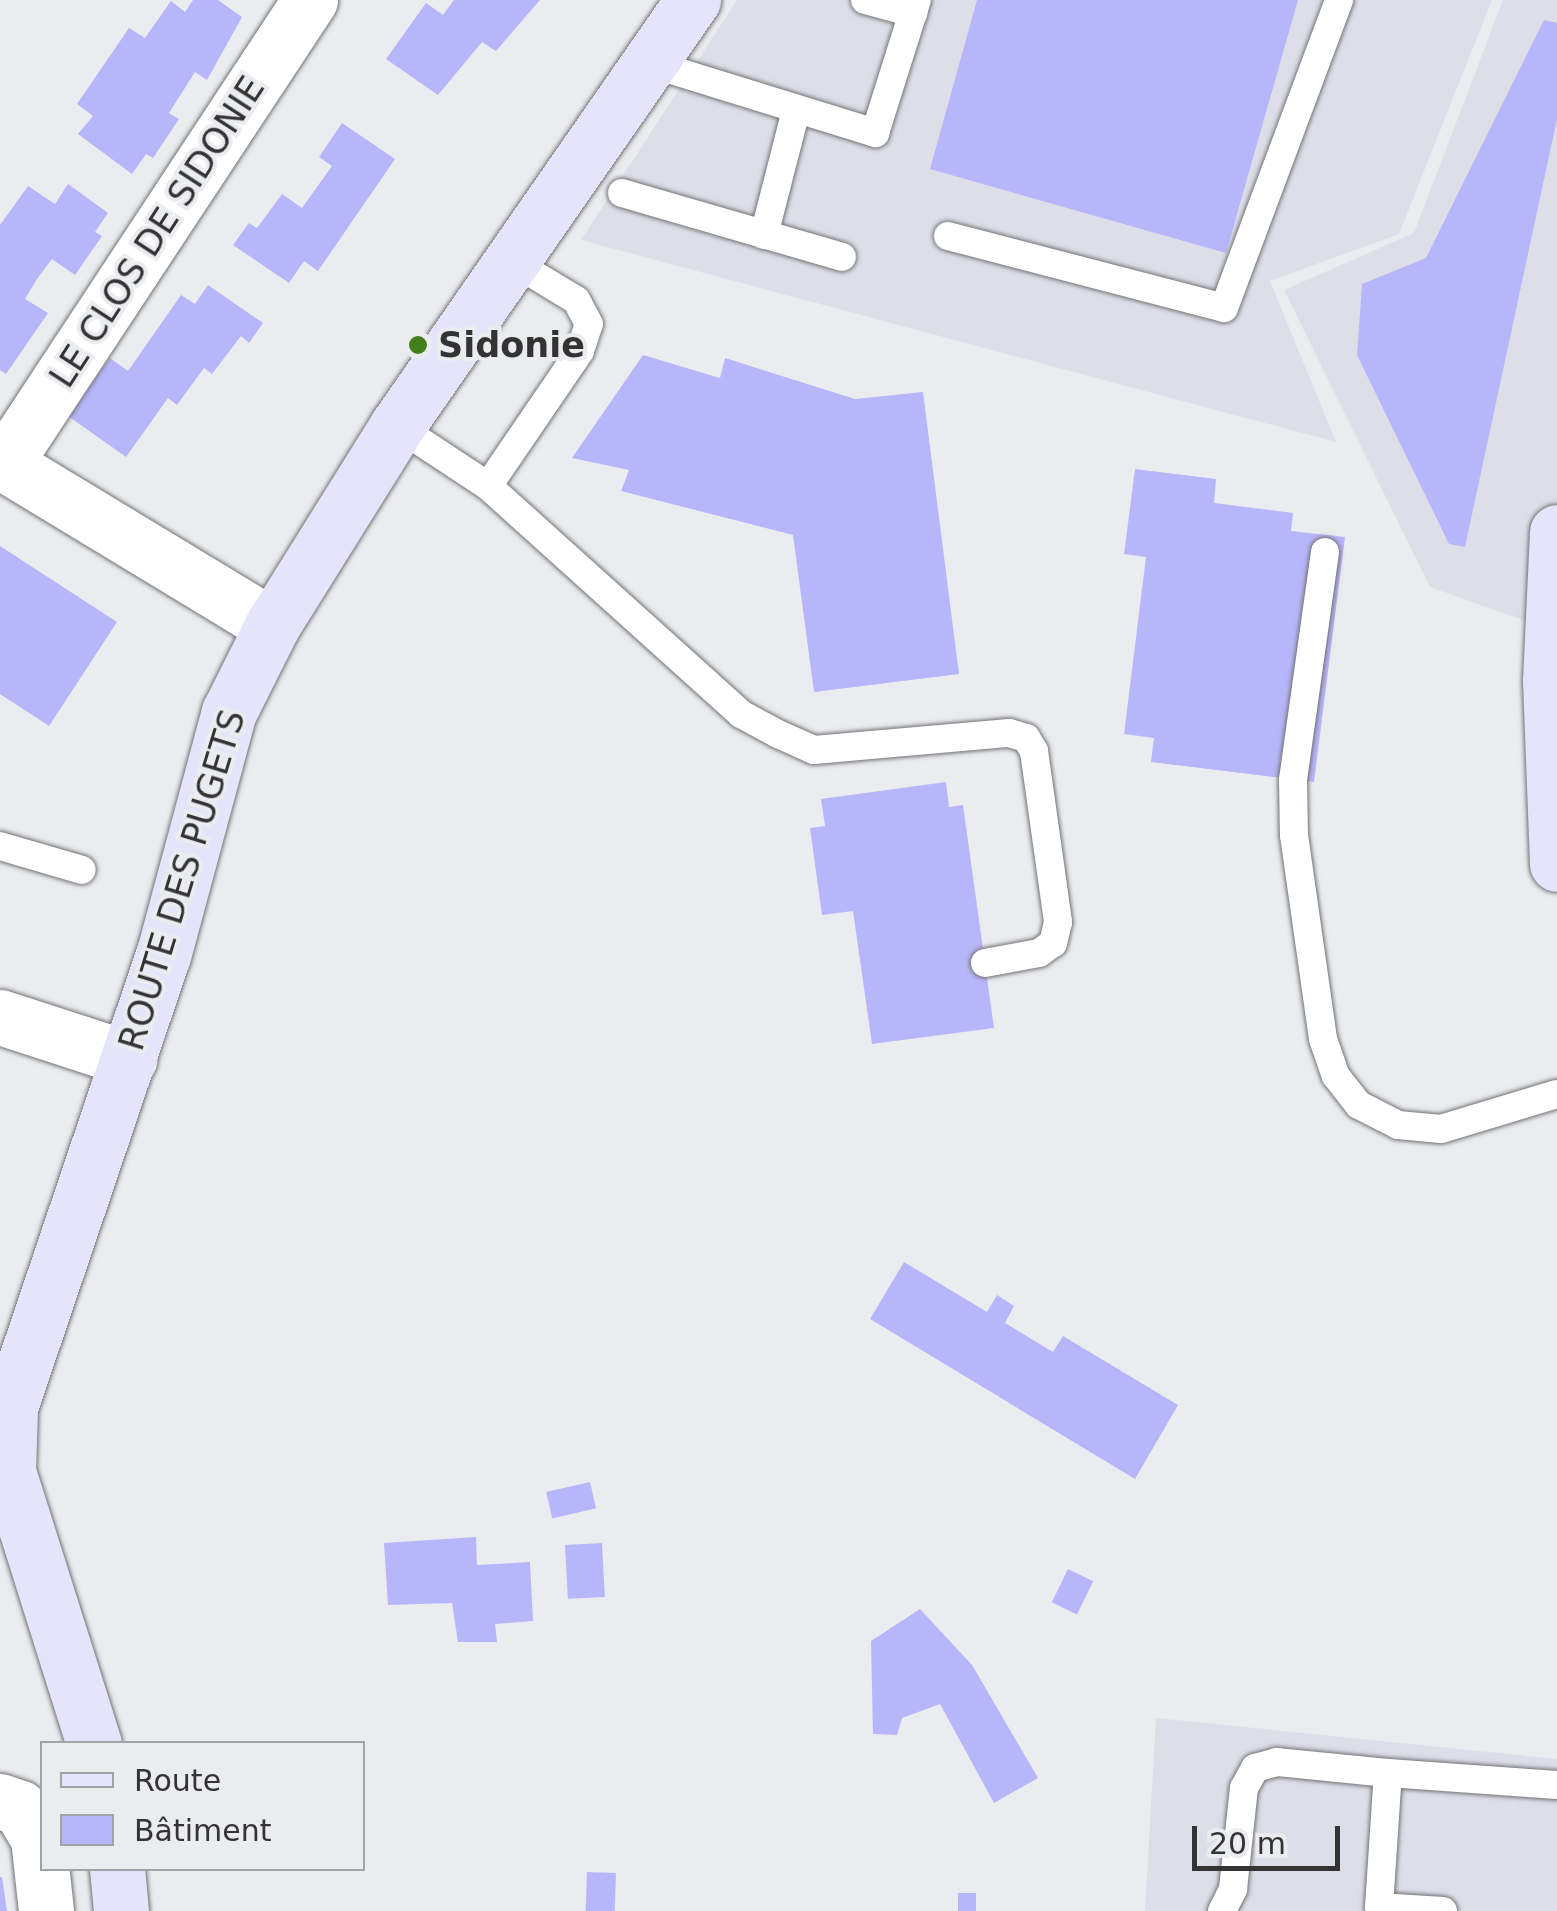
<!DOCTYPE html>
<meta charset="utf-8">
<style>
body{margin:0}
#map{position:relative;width:1557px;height:1911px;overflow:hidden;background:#ebecef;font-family:"DejaVu Sans",sans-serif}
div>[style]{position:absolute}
.built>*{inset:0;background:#dedee9}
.building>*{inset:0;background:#b8b6fa;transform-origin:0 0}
.roads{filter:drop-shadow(0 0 2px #737377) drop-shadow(0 0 2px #737377)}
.lane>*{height:28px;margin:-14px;padding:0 14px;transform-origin:14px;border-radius:14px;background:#fff}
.street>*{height:55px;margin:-27.5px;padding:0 27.5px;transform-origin:27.5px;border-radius:27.5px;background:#fff}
.secondary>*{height:55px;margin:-27.5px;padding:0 27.5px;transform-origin:27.5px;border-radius:27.5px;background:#e5e4fa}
.dots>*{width:28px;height:28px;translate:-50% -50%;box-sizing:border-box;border:5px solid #ebecef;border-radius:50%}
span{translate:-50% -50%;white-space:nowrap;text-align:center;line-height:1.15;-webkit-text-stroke:8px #ebecef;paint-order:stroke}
.street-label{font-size:35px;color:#333334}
.poi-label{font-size:35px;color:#333334;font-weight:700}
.left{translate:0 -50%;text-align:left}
.legend{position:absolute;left:40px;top:1741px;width:325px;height:130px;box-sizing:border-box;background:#ebecef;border:2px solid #a1a2a4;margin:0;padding:12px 18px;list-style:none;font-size:30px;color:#333334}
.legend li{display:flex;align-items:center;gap:20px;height:50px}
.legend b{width:50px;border:2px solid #a1a2a4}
.scale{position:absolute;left:1192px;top:1826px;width:148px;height:45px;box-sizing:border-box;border:5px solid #333334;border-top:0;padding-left:12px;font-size:30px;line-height:35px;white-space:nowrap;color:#333334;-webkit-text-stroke:8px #ebecef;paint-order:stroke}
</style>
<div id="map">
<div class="built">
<div style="clip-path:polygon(737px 0,1492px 0,1399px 234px,1270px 281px,1336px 442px,581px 240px)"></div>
<div style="clip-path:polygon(1503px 0,1557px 0,1557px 632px,1430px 587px,1284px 290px,1414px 233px)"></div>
<div style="clip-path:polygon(1156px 1718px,1557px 1759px,1557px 1911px,1145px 1911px)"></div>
</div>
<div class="building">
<div style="clip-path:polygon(193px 0,218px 0,242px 17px,207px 80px,195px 72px,169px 113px,179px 119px,153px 158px,146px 154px,132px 174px,78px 134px,93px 116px,77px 104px,129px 28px,145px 38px,171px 1px,185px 12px)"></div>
<div style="clip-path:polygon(454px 0,540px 0,496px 51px,482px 42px,438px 95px,386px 59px,426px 3px,443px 15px)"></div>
<div style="clip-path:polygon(977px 0,1298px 0,1226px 253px,930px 169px)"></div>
<div style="clip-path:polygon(1544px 20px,1557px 23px,1557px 119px,1465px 547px,1449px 544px,1357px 355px,1362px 284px,1426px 258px)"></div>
<div style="clip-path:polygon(342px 123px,395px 159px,318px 271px,304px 261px,289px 283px,233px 245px,249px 223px,257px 228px,282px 194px,302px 208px,332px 166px,319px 157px)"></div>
<div style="clip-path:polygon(68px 184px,108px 213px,95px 232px,102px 236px,75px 275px,52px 259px,37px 279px,25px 299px,48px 313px,6px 374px,0 370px,0 225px,28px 186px,55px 204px)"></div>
<div style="clip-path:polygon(208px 285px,263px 323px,249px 343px,241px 336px,212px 374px,204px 368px,177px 405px,168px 398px,126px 457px,68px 416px,110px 358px,128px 371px,181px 295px,195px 304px)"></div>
<div style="clip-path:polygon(643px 355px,720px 378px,725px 358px,855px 399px,923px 392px,959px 674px,814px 692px,793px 535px,621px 491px,629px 470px,572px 458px)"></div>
<div style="clip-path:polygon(1135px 469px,1216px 479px,1214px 503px,1293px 513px,1291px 531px,1345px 537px,1314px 782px,1151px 762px,1154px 738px,1124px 734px,1146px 557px,1124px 554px)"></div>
<div style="clip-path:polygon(0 546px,117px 622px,49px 726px,0 694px)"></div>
<div style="clip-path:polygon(946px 782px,949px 807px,963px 805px,994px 1028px,872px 1044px,853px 911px,822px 915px,810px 828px,825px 826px,821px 799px)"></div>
<div style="clip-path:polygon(904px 1262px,987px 1312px,997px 1295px,1014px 1306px,1005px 1323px,1053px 1352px,1063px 1336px,1178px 1405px,1135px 1479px,870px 1319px)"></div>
<div style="left:590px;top:1482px;width:27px;height:45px;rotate:77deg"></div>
<div style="clip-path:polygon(476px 1537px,477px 1565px,530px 1562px,533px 1621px,495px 1624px,497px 1642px,458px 1642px,452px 1603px,388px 1605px,384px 1543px)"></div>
<div style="left:602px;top:1543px;width:54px;height:37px;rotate:87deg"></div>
<div style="left:1068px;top:1569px;width:28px;height:37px;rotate:26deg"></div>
<div style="clip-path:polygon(920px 1609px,972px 1665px,1038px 1778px,994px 1803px,940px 1704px,902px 1718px,897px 1735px,873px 1734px,871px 1641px)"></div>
<div style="left:587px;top:1872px;width:29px;height:39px;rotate:2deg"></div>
<div style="clip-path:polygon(0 1877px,2px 1877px,7px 1911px,0 1911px)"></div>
<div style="left:958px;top:1893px;width:18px;height:18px"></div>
</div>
<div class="roads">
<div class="lane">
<div style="left:865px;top:0;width:50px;rotate:15.2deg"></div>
<div style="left:649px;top:63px;width:237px;rotate:17.2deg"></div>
<div style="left:875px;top:133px;width:139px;rotate:-72.5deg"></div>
<div style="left:622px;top:193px;width:229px;rotate:16.2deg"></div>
<div style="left:764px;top:235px;width:129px;rotate:-75.6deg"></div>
<div style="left:948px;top:236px;width:285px;rotate:14.6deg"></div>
<div style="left:1224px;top:308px;width:329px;rotate:-69.5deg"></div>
<div style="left:397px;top:426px;width:109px;rotate:33.4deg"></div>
<div style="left:488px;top:486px;width:163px;rotate:-55.7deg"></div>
<div style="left:580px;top:351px;width:28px;rotate:-72deg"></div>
<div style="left:589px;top:324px;width:27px;rotate:-118deg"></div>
<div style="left:576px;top:300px;width:77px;rotate:-148.8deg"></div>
<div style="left:488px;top:486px;width:341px;rotate:42deg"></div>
<div style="left:741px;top:714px;width:42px;rotate:28.4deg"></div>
<div style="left:778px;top:734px;width:39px;rotate:24deg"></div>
<div style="left:814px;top:750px;width:196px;rotate:-5deg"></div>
<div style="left:1009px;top:733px;width:18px;rotate:16deg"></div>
<div style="left:1026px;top:738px;width:15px;rotate:58deg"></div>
<div style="left:1034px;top:751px;width:173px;rotate:82deg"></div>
<div style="left:1058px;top:922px;width:22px;rotate:103deg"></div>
<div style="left:1053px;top:943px;width:17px;rotate:144deg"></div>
<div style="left:1039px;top:953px;width:55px;rotate:169.5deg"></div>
<div style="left:1325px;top:552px;width:230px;rotate:98deg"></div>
<div style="left:1293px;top:780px;width:55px;rotate:89deg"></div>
<div style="left:1294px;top:835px;width:206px;rotate:81.9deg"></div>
<div style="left:1323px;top:1039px;width:39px;rotate:71deg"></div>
<div style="left:1336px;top:1076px;width:37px;rotate:52deg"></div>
<div style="left:1359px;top:1105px;width:44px;rotate:27.1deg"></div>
<div style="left:1398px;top:1125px;width:43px;rotate:5.3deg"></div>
<div style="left:1441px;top:1129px;width:121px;rotate:-16.8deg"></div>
<div style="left:0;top:846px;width:85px;rotate:16.3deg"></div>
<div style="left:1222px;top:1911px;width:25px;rotate:-63deg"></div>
<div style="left:1233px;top:1889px;width:102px;rotate:-83.8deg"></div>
<div style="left:1244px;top:1788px;width:23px;rotate:-61deg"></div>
<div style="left:1255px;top:1768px;width:23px;rotate:-15deg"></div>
<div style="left:1277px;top:1762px;width:112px;rotate:5.7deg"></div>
<div style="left:1443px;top:1911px;width:64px;rotate:-176.4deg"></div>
<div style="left:1379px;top:1907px;width:134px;rotate:-86.2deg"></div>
<div style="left:1388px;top:1773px;width:169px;rotate:4.1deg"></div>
</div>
<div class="street">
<div style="left:0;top:461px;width:318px;rotate:31.2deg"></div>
<div style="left:4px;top:464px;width:556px;rotate:-56.6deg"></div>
<div style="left:0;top:1017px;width:136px;rotate:18deg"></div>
<div style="left:0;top:1801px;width:21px;rotate:19deg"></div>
<div style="left:20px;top:1808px;width:35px;rotate:59deg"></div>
<div style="left:38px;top:1838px;width:73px;rotate:83.7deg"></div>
</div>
<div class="secondary">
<div style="left:1557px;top:532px;width:149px;rotate:92.7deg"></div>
<div style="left:1550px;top:681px;width:183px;rotate:87.8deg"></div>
<div style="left:94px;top:1744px;width:285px;rotate:-107.5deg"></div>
<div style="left:8px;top:1472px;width:65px;rotate:-88.2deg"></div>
<div style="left:10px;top:1407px;width:476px;rotate:-71.3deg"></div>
<div style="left:163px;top:956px;width:253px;rotate:-74.9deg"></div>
<div style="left:229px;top:712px;width:96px;rotate:-63.4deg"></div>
<div style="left:272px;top:626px;width:236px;rotate:-58deg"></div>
<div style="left:397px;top:426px;width:519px;rotate:-55.21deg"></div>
<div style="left:117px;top:1868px;width:43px;rotate:84.7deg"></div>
</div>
</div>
<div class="dots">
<div style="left:418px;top:345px;background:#437f1c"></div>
</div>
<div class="street-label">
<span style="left:157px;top:232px;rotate:-57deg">LE CLOS DE SIDONIE</span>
<span style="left:182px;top:880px;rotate:-73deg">ROUTE DES PUGETS</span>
</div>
<div class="poi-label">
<span class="left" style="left:438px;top:345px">Sidonie</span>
</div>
<ul class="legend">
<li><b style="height:12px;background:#e5e4fa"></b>Route</li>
<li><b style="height:28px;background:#b8b6fa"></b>Bâtiment</li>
</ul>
<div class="scale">20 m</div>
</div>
